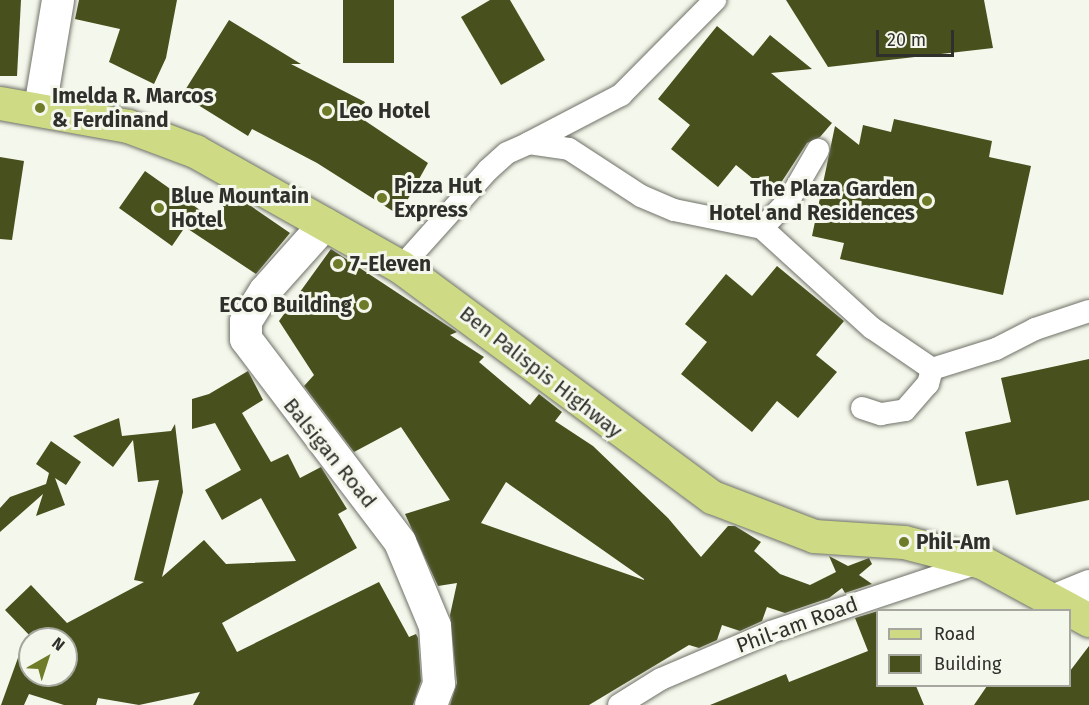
<!DOCTYPE html>
<style>
body{margin:0}
#map{position:relative;width:1089px;height:705px;overflow:hidden;background:#f4f7eb;font-family:"Fira Sans",sans-serif}
div>[style]{position:absolute}
.building>*{inset:0;background:#48511d;transform-origin:0 0}
.roads{filter:drop-shadow(0 0 2px #6e7167) drop-shadow(0 0 2px #6e7167)}
.street>*{height:22px;margin:-11px;padding:0 11px;transform-origin:11px;border-radius:11px;background:#fff}
.secondary>*{height:32px;margin:-16px;padding:0 16px;transform-origin:16px;border-radius:16px;background:#fff}
.primary>*{height:33px;margin:-16.5px;padding:0 16.5px;transform-origin:16.5px;border-radius:16.5px;background:#cedb84}
.dots>*{width:16px;height:16px;translate:-50% -50%;box-sizing:border-box;border:3px solid #f4f7eb;border-radius:50%}
span{translate:-50% -50%;white-space:nowrap;text-align:center;line-height:1.15;-webkit-text-stroke:6px #f4f7eb;paint-order:stroke}
.poi-label{font-size:21px;color:#2f302c;font-weight:700}
.left{translate:0 -50%;text-align:left}
.right{translate:-100% -50%;text-align:right}
.street-label{font-size:21px;color:#2f302c}
.legend{position:absolute;left:876px;top:609px;width:195px;height:78px;box-sizing:border-box;background:#f4f7eb;border:2px solid #a5a79f;margin:0;padding:8px 10px;list-style:none;font-size:18px;color:#2f302c}
.legend li{display:flex;align-items:center;gap:12px;height:30px}
.legend b{width:30px;border:2px solid #a5a79f}
.north{position:absolute;left:18px;top:627px;width:60px;height:60px;box-sizing:border-box;background:#f4f7eb;border:2px solid #a5a79f;border-radius:50%;rotate:39deg;font-size:16px;font-weight:700;line-height:24px;text-align:center;color:#2f302c}
.north::after{content:'';display:block;margin:auto;width:21px;height:27px;background:#6e7b28;clip-path:polygon(50% 0,100% 100%,50% 72%,0 100%)}
.scale{position:absolute;left:876px;top:30px;width:78px;height:27px;box-sizing:border-box;border:3px solid #2f302c;border-top:0;padding-left:8px;font-size:18px;line-height:21px;white-space:nowrap;color:#2f302c;-webkit-text-stroke:4px #f4f7eb;paint-order:stroke}
</style>
<div id="map">
<div class="building">
<div style="clip-path:polygon(0 0,21px 0,17px 76px,0 76px)"></div>
<div style="clip-path:polygon(79px 0,177px 0,166px 58px,154px 84px,109px 62px,120px 29px,75px 19px)"></div>
<div style="left:343px;top:0;width:51px;height:63px"></div>
<div style="clip-path:polygon(490px 0,510px 0,545px 60px,501px 85px,461px 17px)"></div>
<div style="clip-path:polygon(786px 0,984px 0,993px 48px,828px 67px)"></div>
<div style="clip-path:polygon(229px 20px,301px 64px,291px 64px,365px 102px,358px 116px,428px 163px,399px 215px,317px 163px,252px 129px,248px 136px,182px 95px)"></div>
<div style="clip-path:polygon(717px 26px,753px 56px,770px 35px,812px 69px,771px 73px,832px 123px,820px 137px,807px 143px,773px 195px,736px 165px,718px 187px,671px 149px,690px 125px,658px 99px)"></div>
<div style="clip-path:polygon(894px 119px,992px 141px,989px 157px,1031px 166px,1003px 295px,840px 259px,844px 243px,812px 236px,835px 126px,859px 145px,863px 125px,891px 132px)"></div>
<div style="clip-path:polygon(0 157px,24px 161px,12px 240px,0 239px)"></div>
<div style="clip-path:polygon(145px 171px,214px 220px,232px 193px,290px 233px,256px 274px,185px 227px,172px 246px,119px 208px)"></div>
<div style="clip-path:polygon(evenodd,331px 249px,457px 332px,450px 335px,484px 357px,479px 362px,530px 405px,539px 394px,562px 412px,555px 421px,593px 446px,668px 518px,701px 557px,728px 526px,735px 526px,761px 542px,754px 551px,780px 574px,810px 585px,836px 572px,829px 556px,848px 566px,869px 558px,872px 564px,859px 575px,872px 584px,845px 593px,842px 588px,829px 598px,785px 613px,767px 607px,762px 621px,740px 631px,722px 625px,717px 640px,699px 648px,689px 645px,589px 705px,450px 705px,457px 683px,450px 615px,457px 583px,438px 586px,405px 514px,450px 500px,401px 427px,354px 452px,304px 386px,314px 375px,279px 321px,331px 249px,506px 482px,644px 579px,644px 580px,481px 523px,506px 482px)"></div>
<div style="clip-path:polygon(777px 266px,844px 321px,816px 355px,837px 372px,798px 418px,777px 401px,752px 432px,681px 374px,707px 342px,685px 324px,726px 274px,752px 296px)"></div>
<div style="clip-path:polygon(1089px 359px,1089px 500px,1016px 515px,1008px 480px,977px 486px,965px 432px,1011px 422px,1001px 378px)"></div>
<div style="clip-path:polygon(248px 371px,263px 400px,242px 413px,271px 462px,288px 454px,300px 478px,321px 467px,347px 509px,338px 514px,357px 548px,222px 623px,237px 652px,379px 582px,409px 637px,416px 634px,418px 638px,421px 681px,413px 705px,193px 705px,200px 692px,139px 705px,98px 698px,96px 705px,64px 705px,29px 694px,24px 705px,1px 705px,19px 655px,30px 658px,30px 675px,66px 675px,66px 639px,33px 639px,5px 610px,31px 585px,67px 623px,144px 582px,134px 580px,159px 480px,138px 482px,133px 440px,113px 467px,73px 436px,119px 418px,122px 436px,171px 431px,175px 424px,183px 492px,162px 577px,204px 540px,226px 564px,296px 561px,261px 498px,222px 520px,205px 490px,241px 470px,215px 423px,192px 429px,192px 399px,209px 394px)"></div>
<div style="clip-path:polygon(51px 441px,81px 462px,66px 485px,55px 478px,65px 505px,36px 516px,43px 494px,0 532px,0 508px,10px 497px,46px 484px,49px 473px,36px 464px)"></div>
<div style="clip-path:polygon(878px 611px,878px 686px,916px 686px,924px 705px,710px 705px,786px 674px,789px 682px,868px 651px,855px 618px)"></div>
<div style="clip-path:polygon(1089px 646px,1089px 705px,974px 705px,987px 686px,1070px 686px,1070px 671px)"></div>
</div>
<div class="roads">
<div class="street">
<div style="left:529px;top:143px;width:104px;rotate:-27.6deg"></div>
<div style="left:621px;top:95px;width:134px;rotate:-45.3deg"></div>
<div style="left:762px;top:228px;width:39px;rotate:-46deg"></div>
<div style="left:789px;top:200px;width:58px;rotate:-59.9deg"></div>
<div style="left:401px;top:267px;width:130px;rotate:-48.1deg"></div>
<div style="left:488px;top:170px;width:25px;rotate:-42deg"></div>
<div style="left:507px;top:153px;width:24px;rotate:-24deg"></div>
<div style="left:529px;top:143px;width:40px;rotate:8.5deg"></div>
<div style="left:569px;top:149px;width:86px;rotate:33.1deg"></div>
<div style="left:641px;top:196px;width:36px;rotate:23deg"></div>
<div style="left:674px;top:210px;width:90px;rotate:11.6deg"></div>
<div style="left:762px;top:228px;width:149px;rotate:42.3deg"></div>
<div style="left:872px;top:328px;width:73px;rotate:34.3deg"></div>
<div style="left:932px;top:369px;width:67px;rotate:-17.4deg"></div>
<div style="left:996px;top:349px;width:44px;rotate:-27.1deg"></div>
<div style="left:1035px;top:329px;width:57px;rotate:-18.4deg"></div>
<div style="left:862px;top:408px;width:20px;rotate:18deg"></div>
<div style="left:881px;top:414px;width:24px;rotate:-9deg"></div>
<div style="left:905px;top:410px;width:35px;rotate:-49deg"></div>
<div style="left:928px;top:384px;width:16px;rotate:-75deg"></div>
<div style="left:619px;top:705px;width:49px;rotate:-31.8deg"></div>
<div style="left:661px;top:679px;width:120px;rotate:-23.1deg"></div>
<div style="left:771px;top:632px;width:222px;rotate:-18.4deg"></div>
</div>
<div class="secondary">
<div style="left:40px;top:108px;width:109px;rotate:-80.5deg"></div>
<div style="left:325px;top:224px;width:90px;rotate:131.8deg"></div>
<div style="left:265px;top:291px;width:36px;rotate:122deg"></div>
<div style="left:246px;top:321px;width:18px;rotate:90deg"></div>
<div style="left:246px;top:339px;width:255px;rotate:52.8deg"></div>
<div style="left:400px;top:542px;width:91px;rotate:67.4deg"></div>
<div style="left:435px;top:626px;width:58px;rotate:86.1deg"></div>
<div style="left:439px;top:684px;width:22px;rotate:111deg"></div>
<div style="left:1055px;top:600px;width:37px;rotate:-22deg"></div>
</div>
<div class="primary">
<div style="left:0;top:103px;width:130px;rotate:10.2deg"></div>
<div style="left:128px;top:126px;width:72px;rotate:20.5deg"></div>
<div style="left:195px;top:151px;width:236px;rotate:29.4deg"></div>
<div style="left:401px;top:267px;width:387px;rotate:36.5deg"></div>
<div style="left:712px;top:497px;width:109px;rotate:20.9deg"></div>
<div style="left:814px;top:536px;width:90px;rotate:3.8deg"></div>
<div style="left:904px;top:542px;width:81px;rotate:14.4deg"></div>
<div style="left:982px;top:562px;width:122px;rotate:28.5deg"></div>
</div>
</div>
<div class="dots">
<div style="left:40px;top:108px;background:#6e7b28"></div>
<div style="left:327px;top:111px;background:#6e7b28"></div>
<div style="left:382px;top:198px;background:#6e7b28"></div>
<div style="left:927px;top:201px;background:#6e7b28"></div>
<div style="left:159px;top:208px;background:#6e7b28"></div>
<div style="left:338px;top:264px;background:#6e7b28"></div>
<div style="left:364px;top:305px;background:#6e7b28"></div>
<div style="left:904px;top:542px;background:#6e7b28"></div>
</div>
<div class="poi-label">
<span class="left" style="left:52px;top:108px">Imelda R. Marcos<br>&amp; Ferdinand</span>
<span class="left" style="left:339px;top:111px">Leo Hotel</span>
<span class="left" style="left:394px;top:198px">Pizza Hut<br>Express</span>
<span class="right" style="left:915px;top:201px">The Plaza Garden<br>Hotel and Residences</span>
<span class="left" style="left:171px;top:208px">Blue Mountain<br>Hotel</span>
<span class="left" style="left:350px;top:264px">7-Eleven</span>
<span class="right" style="left:352px;top:305px">ECCO Building</span>
<span class="left" style="left:916px;top:542px">Phil-Am</span>
</div>
<div class="street-label">
<span style="left:541px;top:372px;rotate:38deg">Ben Palispis Highway</span>
<span style="left:330px;top:453px;rotate:51deg">Balsigan Road</span>
<span style="left:797px;top:625px;rotate:-20deg">Phil-am Road</span>
</div>
<ul class="legend">
<li><b style="height:8px;background:#cedb84"></b>Road</li>
<li><b style="height:16px;background:#48511d"></b>Building</li>
</ul>
<div class="north">N</div>
<div class="scale">20 m</div>
</div>
